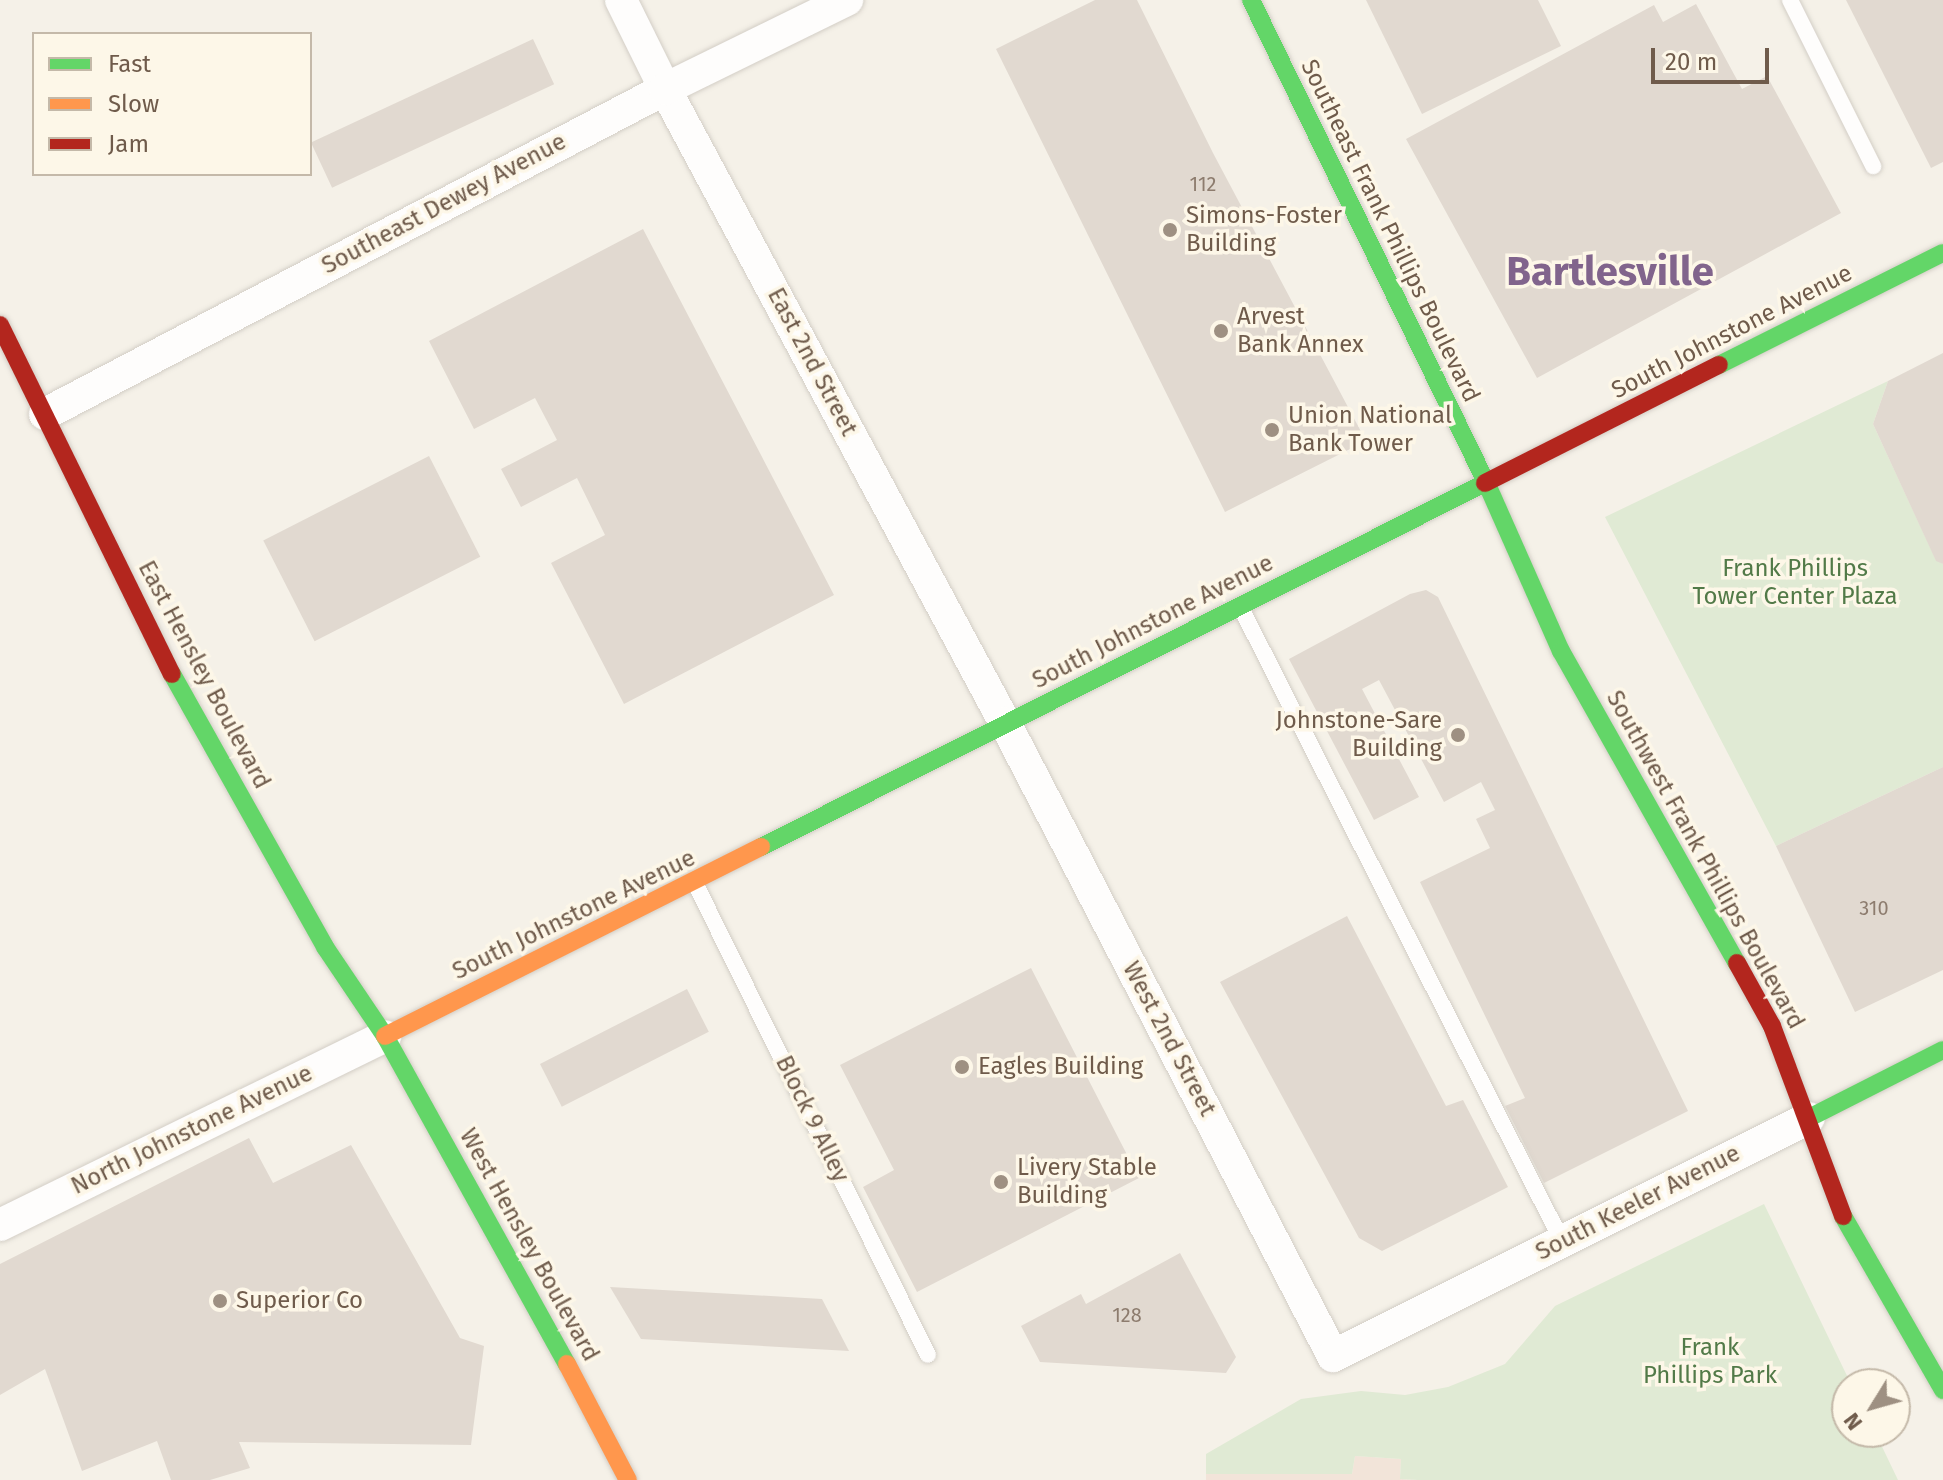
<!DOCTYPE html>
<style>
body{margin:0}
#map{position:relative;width:1943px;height:1480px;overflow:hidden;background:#f5f1e8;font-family:"Fira Sans",sans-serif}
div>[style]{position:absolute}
.commercial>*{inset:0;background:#f2e4d9}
.green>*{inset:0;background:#e0ead4}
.building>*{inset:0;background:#e1d9d0;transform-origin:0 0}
.roads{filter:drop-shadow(0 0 2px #d3cec6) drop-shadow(0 0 2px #d3cec6)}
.lane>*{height:16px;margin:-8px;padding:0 8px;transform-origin:8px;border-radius:8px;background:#fefdfc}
.street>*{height:32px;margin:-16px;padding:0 16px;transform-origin:16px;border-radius:16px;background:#fefdfc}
.fast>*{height:18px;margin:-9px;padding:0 9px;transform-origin:9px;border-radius:9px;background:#63d668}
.slow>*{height:18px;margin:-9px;padding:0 9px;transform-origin:9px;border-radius:9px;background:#ff974d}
.jam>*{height:18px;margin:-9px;padding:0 9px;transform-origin:9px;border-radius:9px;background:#b3261e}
.dots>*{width:22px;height:22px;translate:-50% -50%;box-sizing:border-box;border:4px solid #fdf7e8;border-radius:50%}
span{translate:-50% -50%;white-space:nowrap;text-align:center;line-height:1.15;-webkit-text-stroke:7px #fdf7e8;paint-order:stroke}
.number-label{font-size:20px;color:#8d7c6e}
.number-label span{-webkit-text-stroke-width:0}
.street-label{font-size:24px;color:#6f5b4b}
.poi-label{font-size:24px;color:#6f5b4b}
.left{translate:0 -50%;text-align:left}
.right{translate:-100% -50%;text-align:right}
.park-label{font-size:24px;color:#527a48}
.town-label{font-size:40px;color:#81648c;font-weight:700}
.legend{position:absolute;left:32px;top:32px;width:280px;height:144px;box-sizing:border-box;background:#fdf7e8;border:2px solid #c4b9a9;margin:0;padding:10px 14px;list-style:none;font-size:24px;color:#6f5b4b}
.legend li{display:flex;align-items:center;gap:16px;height:40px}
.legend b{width:40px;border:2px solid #c4b9a9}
.north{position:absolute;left:1831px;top:1368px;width:80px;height:80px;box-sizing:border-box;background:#fdf7e8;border:2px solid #c4b9a9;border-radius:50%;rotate:233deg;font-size:22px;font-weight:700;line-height:32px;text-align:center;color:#6f5b4b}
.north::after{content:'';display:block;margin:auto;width:28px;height:36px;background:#9e9082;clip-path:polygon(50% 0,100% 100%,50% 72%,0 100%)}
.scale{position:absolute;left:1651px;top:48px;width:118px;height:36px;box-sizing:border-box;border:4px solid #6f5b4b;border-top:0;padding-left:10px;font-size:24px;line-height:28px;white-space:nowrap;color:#6f5b4b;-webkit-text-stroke:6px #fdf7e8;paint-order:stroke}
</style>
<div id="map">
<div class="commercial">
<div style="clip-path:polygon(1355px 1456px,1401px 1459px,1400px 1479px,1418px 1480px,1206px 1480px,1206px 1474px,1352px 1474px)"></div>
</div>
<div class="green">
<div style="clip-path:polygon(1888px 381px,1873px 424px,1936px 560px,1943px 564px,1943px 767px,1776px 846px,1605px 517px)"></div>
<div style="clip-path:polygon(1764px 1204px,1851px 1384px,1847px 1384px,1847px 1432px,1875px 1432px,1898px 1480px,1418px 1480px,1400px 1479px,1401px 1459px,1355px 1456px,1352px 1474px,1206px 1474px,1206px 1454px,1301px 1399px,1361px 1391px,1405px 1395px,1448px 1387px,1505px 1364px,1555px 1306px)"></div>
</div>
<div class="building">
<div style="clip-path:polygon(1095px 0,1137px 0,1213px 153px,1366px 441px,1225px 512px,996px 49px)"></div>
<div style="clip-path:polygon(1366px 0,1538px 0,1561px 46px,1422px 114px)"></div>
<div style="clip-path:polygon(1846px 0,1943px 0,1943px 162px,1931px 168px)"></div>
<div style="clip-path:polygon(1696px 4px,1742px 89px,1767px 76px,1841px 213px,1537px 378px,1406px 139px,1654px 5px,1663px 22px)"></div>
<div style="left:533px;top:39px;width:50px;height:245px;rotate:65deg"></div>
<div style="clip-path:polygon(643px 229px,834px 595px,624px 704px,551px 563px,605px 535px,577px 478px,521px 507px,501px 469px,557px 440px,535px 398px,474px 429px,429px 341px)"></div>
<div style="clip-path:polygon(1943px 353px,1943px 564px,1936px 561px,1873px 424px,1888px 381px)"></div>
<div style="left:429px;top:456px;width:113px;height:186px;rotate:63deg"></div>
<div style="clip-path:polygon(1426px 590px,1438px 597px,1688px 1111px,1544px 1183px,1505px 1106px,1525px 1098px,1420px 882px,1490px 848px,1476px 819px,1495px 810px,1481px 782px,1444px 802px,1379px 680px,1362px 689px,1419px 797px,1374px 820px,1289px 659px,1410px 594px)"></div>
<div style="clip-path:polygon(1943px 767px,1943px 970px,1855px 1012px,1776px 846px)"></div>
<div style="clip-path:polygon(1347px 916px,1446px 1106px,1463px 1100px,1508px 1187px,1382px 1251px,1359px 1238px,1220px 982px)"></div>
<div style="clip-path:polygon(1031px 968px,1139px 1178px,917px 1292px,863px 1187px,894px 1170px,840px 1065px)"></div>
<div style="left:687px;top:989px;width:48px;height:165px;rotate:63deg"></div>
<div style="clip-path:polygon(249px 1138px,273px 1183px,351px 1145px,460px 1338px,484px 1346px,471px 1445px,239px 1442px,250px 1468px,210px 1480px,171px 1480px,157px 1441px,82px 1471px,45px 1369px,0 1395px,0 1264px)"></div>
<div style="clip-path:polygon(1180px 1253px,1236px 1357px,1226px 1373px,1040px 1362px,1021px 1326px,1081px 1294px,1086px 1304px)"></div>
<div style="clip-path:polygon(610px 1287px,822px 1299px,849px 1351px,641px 1339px)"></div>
</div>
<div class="roads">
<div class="lane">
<div style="left:1790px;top:0;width:186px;rotate:63.4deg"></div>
<div style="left:1241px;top:608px;width:710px;rotate:63.11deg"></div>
<div style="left:695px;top:883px;width:526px;rotate:63.73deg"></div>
</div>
<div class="street">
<div style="left:621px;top:0;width:99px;rotate:63.7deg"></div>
<div style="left:665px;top:89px;width:719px;rotate:61.8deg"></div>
<div style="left:1005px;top:723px;width:713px;rotate:62.61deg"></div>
<div style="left:1333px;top:1356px;width:532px;rotate:-26.57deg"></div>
<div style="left:45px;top:414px;width:700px;rotate:-27.66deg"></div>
<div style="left:665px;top:89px;width:203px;rotate:-26.1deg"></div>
<div style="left:0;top:1225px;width:429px;rotate:-26.1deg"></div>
</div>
<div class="fast">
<div style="left:1251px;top:0;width:536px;rotate:64.01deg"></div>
<div style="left:1486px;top:482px;width:185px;rotate:66.1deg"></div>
<div style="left:1561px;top:651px;width:358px;rotate:60.6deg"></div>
<div style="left:1719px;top:365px;width:250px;rotate:-26.6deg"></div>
<div style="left:172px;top:674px;width:313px;rotate:60.7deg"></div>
<div style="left:325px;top:947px;width:107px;rotate:56deg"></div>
<div style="left:385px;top:1036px;width:375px;rotate:61deg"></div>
<div style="left:761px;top:847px;width:810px;rotate:-26.69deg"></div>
<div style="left:1809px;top:1118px;width:150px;rotate:-26.9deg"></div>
<div style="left:1843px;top:1216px;width:201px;rotate:60.1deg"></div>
</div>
<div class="slow">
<div style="left:385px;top:1036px;width:421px;rotate:-26.7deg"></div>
<div style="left:567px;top:1364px;width:131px;rotate:62.3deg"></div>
</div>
<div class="jam">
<div style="left:0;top:325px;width:389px;rotate:63.8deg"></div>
<div style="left:1485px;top:483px;width:262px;rotate:-26.8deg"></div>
<div style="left:1737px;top:963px;width:72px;rotate:60.9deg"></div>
<div style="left:1772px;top:1026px;width:203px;rotate:69.5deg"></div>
</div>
</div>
<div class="dots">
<div style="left:1170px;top:230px;background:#9e9082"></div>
<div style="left:1221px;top:331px;background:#9e9082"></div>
<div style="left:1272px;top:430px;background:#9e9082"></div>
<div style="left:1458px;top:735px;background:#9e9082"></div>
<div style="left:962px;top:1067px;background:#9e9082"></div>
<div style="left:1001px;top:1182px;background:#9e9082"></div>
<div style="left:220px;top:1301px;background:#9e9082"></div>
</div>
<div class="number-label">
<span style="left:1203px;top:184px">112</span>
<span style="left:1874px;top:908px">310</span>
<span style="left:1127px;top:1315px">128</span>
</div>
<div class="street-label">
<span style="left:444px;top:204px;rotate:-28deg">Southeast Dewey Avenue</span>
<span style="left:1390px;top:231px;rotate:64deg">Southeast Frank Phillips Boulevard</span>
<span style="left:1732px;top:332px;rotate:-27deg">South Johnstone Avenue</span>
<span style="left:812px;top:362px;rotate:62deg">East 2nd Street</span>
<span style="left:1153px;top:622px;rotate:-27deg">South Johnstone Avenue</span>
<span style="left:204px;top:675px;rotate:62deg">East Hensley Boulevard</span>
<span style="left:1705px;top:860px;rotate:61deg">Southwest Frank Phillips Boulevard</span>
<span style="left:574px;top:915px;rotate:-26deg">South Johnstone Avenue</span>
<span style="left:1169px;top:1039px;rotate:62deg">West 2nd Street</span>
<span style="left:812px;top:1119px;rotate:64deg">Block 9 Alley</span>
<span style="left:192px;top:1130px;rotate:-26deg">North Johnstone Avenue</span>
<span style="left:1638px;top:1203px;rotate:-27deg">South Keeler Avenue</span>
<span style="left:529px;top:1245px;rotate:61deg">West Hensley Boulevard</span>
</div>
<div class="poi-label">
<span class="left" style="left:1186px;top:230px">Simons-Foster<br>Building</span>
<span class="left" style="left:1237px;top:331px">Arvest<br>Bank Annex</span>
<span class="left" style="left:1288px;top:430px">Union National<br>Bank Tower</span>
<span class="right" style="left:1442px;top:735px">Johnstone-Sare<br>Building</span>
<span class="left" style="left:978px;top:1067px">Eagles Building</span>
<span class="left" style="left:1017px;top:1182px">Livery Stable<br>Building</span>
<span class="left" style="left:236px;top:1301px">Superior Co</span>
</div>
<div class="park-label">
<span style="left:1795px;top:583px">Frank Phillips<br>Tower Center Plaza</span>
<span style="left:1710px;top:1362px">Frank<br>Phillips Park</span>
</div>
<div class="town-label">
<span style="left:1610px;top:272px">Bartlesville</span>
</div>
<ul class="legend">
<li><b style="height:10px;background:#63d668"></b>Fast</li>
<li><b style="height:10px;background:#ff974d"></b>Slow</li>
<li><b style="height:10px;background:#b3261e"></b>Jam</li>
</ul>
<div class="north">N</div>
<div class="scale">20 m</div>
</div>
